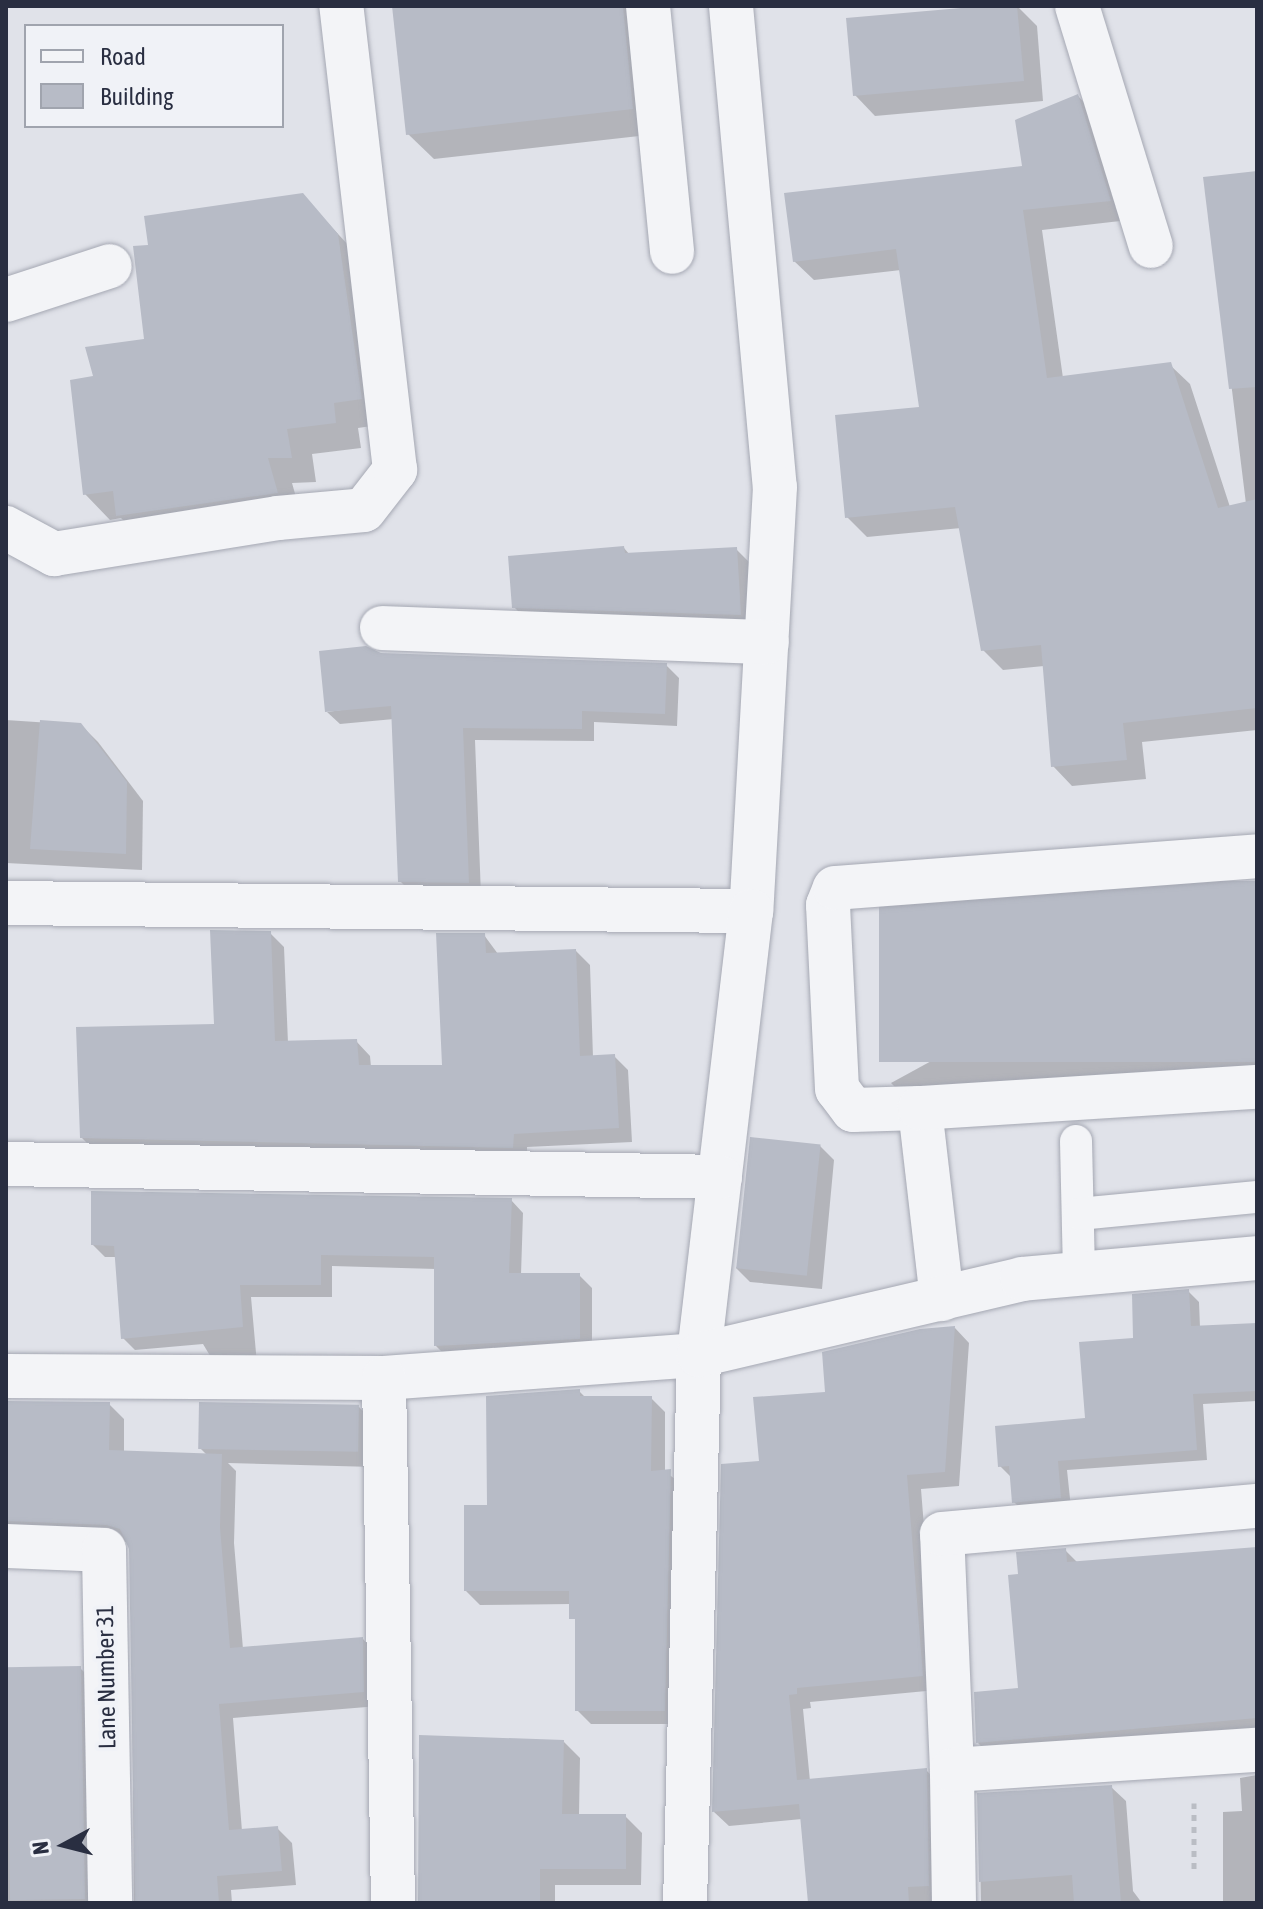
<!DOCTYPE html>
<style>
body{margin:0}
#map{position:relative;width:1263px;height:1909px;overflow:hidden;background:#e0e2e9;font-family:"Asap Condensed",sans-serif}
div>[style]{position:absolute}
.shadow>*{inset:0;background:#0003}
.building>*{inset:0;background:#b7bbc6;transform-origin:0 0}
.path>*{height:5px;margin-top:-2.5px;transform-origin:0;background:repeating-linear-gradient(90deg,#babdc4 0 6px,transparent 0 12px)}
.roads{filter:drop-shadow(0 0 2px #a5a8b3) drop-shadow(0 0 2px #a5a8b3)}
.service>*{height:32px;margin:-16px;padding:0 16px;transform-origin:16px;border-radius:16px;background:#f3f4f7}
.minor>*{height:44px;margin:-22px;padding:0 22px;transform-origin:22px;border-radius:22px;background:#f3f4f7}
span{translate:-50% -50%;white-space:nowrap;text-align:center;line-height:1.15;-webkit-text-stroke:8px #f0f2f7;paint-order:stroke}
.street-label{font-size:24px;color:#292e41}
.frame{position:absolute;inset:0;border:8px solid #292e41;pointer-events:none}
.legend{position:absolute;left:24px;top:24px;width:260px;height:104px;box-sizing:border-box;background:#f0f2f7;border:2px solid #a0a4ae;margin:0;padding:10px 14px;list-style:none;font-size:24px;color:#292e41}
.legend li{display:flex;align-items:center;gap:16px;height:40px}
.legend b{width:40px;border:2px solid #a0a4ae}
.north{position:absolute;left:24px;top:1805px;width:80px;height:80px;-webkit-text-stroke:6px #f0f2f7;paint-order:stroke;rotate:263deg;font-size:22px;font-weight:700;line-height:32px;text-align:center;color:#292e41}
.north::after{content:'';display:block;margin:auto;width:28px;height:36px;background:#292e41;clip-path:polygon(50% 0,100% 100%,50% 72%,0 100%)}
</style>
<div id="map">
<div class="shadow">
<div style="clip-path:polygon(394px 6px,646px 6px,657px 134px,434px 159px,408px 134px)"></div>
<div style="clip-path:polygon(1007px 6px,1017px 6px,1037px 26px,1043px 101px,875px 116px,855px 95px)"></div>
<div style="clip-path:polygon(1078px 96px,1097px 116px,1129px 220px,1042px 230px,1063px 378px,1170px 365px,1190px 384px,1230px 507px,1246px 504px,1206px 179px,1257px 173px,1257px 730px,1142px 742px,1146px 779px,1072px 786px,1053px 766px,1044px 666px,1003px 670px,983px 650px,961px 528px,867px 537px,847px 517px,921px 409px,901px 270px,814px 280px,794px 261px,1025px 168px)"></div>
<div style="clip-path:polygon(302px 195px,363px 261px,386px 424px,358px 428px,361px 448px,312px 454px,316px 482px,292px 483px,302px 518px,144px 541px,121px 518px,110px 520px,85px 494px,95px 377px,146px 341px,150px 247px)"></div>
<div style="clip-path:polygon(624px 548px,630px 555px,736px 549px,750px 563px,754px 628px,528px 621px,514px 607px)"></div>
<div style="clip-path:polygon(666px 665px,679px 678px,677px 726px,594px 722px,594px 741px,475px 740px,481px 895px,413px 894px,400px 881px,394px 719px,340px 724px,327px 712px)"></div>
<div style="clip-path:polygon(6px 720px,81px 725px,98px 742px,143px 801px,142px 870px,6px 863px)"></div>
<div style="clip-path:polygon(1257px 883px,1257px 1085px,911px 1103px,891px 1083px)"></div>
<div style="clip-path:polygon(270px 933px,284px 947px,288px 1043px,356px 1041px,370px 1056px,371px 1067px,444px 1067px,484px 935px,498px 954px,576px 951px,590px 965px,593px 1057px,614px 1056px,628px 1070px,632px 1142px,527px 1147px,527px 1162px,96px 1152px,82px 1138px,216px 1026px)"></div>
<div style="clip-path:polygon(820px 1146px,834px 1160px,822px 1289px,750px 1282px,736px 1268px)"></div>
<div style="clip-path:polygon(511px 1200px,523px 1213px,521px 1275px,579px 1275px,592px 1288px,592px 1350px,448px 1358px,436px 1346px,436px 1269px,332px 1266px,332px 1297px,251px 1297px,257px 1364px,215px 1364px,203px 1344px,135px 1350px,123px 1338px,116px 1257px,105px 1257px,93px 1245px)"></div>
<div style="clip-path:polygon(1188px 1291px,1199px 1302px,1200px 1327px,1257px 1325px,1257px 1401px,1203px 1404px,1207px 1460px,1067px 1470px,1071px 1508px,1024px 1512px,1014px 1502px,1011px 1477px,1000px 1466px,1087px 1420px,1135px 1340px)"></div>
<div style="clip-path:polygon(955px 1328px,969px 1343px,959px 1486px,921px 1489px,937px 1690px,810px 1702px,811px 1708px,803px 1709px,810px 1781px,926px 1770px,941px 1785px,943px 1903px,809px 1903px,802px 1819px,729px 1826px,714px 1812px,761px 1463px,827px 1394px)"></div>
<div style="clip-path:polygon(579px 1391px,586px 1398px,651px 1398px,665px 1412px,665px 1472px,684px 1485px,678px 1724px,591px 1724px,577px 1710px,577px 1624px,571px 1604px,480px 1605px,466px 1591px,489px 1507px)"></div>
<div style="clip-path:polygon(6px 1403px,109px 1404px,124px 1419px,124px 1453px,207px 1455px,200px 1448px,359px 1407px,373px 1421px,374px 1467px,228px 1463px,236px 1471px,234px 1543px,243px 1649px,363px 1639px,378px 1654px,379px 1706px,233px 1718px,242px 1831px,277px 1828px,292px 1843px,296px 1885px,231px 1890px,232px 1903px,134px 1903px,131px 1549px,128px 1542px,6px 1536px)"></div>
<div style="clip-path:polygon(1257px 1549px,1257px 1741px,993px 1758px,978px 1743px,1020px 1690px,1020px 1576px,1065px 1550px,1078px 1563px)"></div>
<div style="clip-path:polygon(80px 1668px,95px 1683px,99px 1903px,6px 1903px,6px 1672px)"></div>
<div style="clip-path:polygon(564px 1742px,580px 1758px,579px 1816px,625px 1816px,642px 1833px,641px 1885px,555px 1885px,555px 1903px,420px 1903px)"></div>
<div style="clip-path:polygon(1257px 1775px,1257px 1903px,1223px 1903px,1223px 1812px,1242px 1811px,1240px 1778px)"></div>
<div style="clip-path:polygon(1111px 1787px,1126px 1801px,1133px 1891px,1142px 1903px,981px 1903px,979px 1795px)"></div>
</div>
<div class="building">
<div style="clip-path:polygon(392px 6px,623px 6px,633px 109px,406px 135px)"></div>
<div style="clip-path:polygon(984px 6px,1017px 6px,1024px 81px,853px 96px,846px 18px)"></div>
<div style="clip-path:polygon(1078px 94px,1111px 201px,1023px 210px,1047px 378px,1171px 362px,1218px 508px,1257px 499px,1257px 708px,1123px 723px,1127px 760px,1051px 767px,1041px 645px,981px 651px,955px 507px,845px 518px,835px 415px,919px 407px,896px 249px,793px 262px,784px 193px,1022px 166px,1015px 120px)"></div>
<div style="clip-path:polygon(1257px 171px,1257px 387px,1229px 389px,1203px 177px)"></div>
<div style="clip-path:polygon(303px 193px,338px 234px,362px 399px,334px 403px,336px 423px,287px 429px,292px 458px,268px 458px,278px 493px,116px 516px,113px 491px,83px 495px,70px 380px,93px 376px,85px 347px,144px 339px,133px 246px,148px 245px,144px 216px)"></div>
<div style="clip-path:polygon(624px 546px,625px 553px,737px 547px,741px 615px,512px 608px,508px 556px)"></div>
<div style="clip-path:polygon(366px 646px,381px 653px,667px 663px,665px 714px,582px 711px,582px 729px,463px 728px,469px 883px,398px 882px,391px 706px,325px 712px,319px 651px)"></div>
<div style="clip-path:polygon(40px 720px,81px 723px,127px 782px,126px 854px,30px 849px)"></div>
<div style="left:1257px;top:881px;width:181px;height:378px;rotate:90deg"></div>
<div style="clip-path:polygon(210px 930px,271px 931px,275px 1041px,357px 1039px,359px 1065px,442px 1065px,436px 933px,485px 933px,486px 953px,576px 949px,580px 1056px,615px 1054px,619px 1128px,514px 1134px,513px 1148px,80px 1138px,76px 1027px,214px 1024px)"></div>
<div style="left:750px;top:1137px;width:71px;height:132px;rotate:6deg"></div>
<div style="clip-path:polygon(91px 1191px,512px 1198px,509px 1273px,580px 1273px,580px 1339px,434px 1346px,434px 1257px,321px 1255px,321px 1285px,240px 1285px,243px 1327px,121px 1339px,114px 1246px,91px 1245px)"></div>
<div style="clip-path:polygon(1189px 1289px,1191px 1326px,1257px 1323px,1257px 1391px,1193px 1394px,1197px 1450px,1058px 1461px,1061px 1498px,1012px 1503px,1009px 1466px,998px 1467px,995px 1426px,1085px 1418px,1079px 1342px,1133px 1338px,1132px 1294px)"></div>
<div style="clip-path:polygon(955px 1326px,945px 1472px,907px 1475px,923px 1676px,797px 1688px,797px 1694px,789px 1695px,797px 1780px,927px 1768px,929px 1886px,908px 1887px,909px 1903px,808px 1903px,799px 1804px,712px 1812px,721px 1464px,759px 1461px,753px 1397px,825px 1392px,822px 1352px,920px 1329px)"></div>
<div style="clip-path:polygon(580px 1389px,580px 1396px,652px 1396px,651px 1471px,671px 1469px,665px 1711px,575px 1711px,575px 1619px,569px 1619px,569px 1591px,464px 1591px,464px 1505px,487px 1505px,486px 1396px)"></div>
<div style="clip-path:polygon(6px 1401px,110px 1402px,109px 1450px,222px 1454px,220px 1527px,230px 1648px,363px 1637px,364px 1692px,219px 1704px,229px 1830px,278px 1826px,282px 1871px,217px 1876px,219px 1903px,135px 1903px,129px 1549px,120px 1529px,106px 1525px,6px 1521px)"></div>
<div style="left:199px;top:1402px;width:160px;height:47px;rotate:1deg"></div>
<div style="clip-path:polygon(1257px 1547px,1257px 1718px,976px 1743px,974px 1692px,1018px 1688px,1008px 1575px,1018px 1574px,1016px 1552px,1066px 1548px,1067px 1562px)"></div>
<div style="left:81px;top:1666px;width:233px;height:75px;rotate:89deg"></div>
<div style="clip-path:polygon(419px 1735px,564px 1740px,562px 1814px,626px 1814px,626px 1869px,540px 1869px,540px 1903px,418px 1903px)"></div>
<div style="clip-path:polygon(1112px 1785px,1121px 1903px,1074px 1903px,1072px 1875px,979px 1882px,977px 1793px)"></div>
</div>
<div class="path">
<div style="left:1194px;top:1803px;width:71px;rotate:90deg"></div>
</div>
<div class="roads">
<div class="service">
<div style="left:1076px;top:1141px;width:134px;rotate:88.7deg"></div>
<div style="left:1079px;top:1214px;width:179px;rotate:-5.5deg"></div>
</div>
<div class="minor">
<div style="left:648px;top:6px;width:247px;rotate:84.4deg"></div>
<div style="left:731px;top:6px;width:483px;rotate:84.8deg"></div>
<div style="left:775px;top:487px;width:425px;rotate:93.2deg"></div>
<div style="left:1077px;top:6px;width:251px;rotate:72.9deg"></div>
<div style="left:6px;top:300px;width:109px;rotate:-18.1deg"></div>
<div style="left:6px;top:528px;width:55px;rotate:28.4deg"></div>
<div style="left:54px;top:554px;width:227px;rotate:-9.1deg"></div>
<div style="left:278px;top:518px;width:86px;rotate:-5.3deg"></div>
<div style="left:364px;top:510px;width:51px;rotate:-52.2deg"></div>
<div style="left:395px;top:470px;width:467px;rotate:-96.6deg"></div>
<div style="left:382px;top:628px;width:385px;rotate:2.1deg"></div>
<div style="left:6px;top:903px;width:745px;rotate:0.62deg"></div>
<div style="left:751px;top:911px;width:447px;rotate:96.7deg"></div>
<div style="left:699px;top:1355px;width:548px;rotate:91.46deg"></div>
<div style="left:920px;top:1108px;width:67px;rotate:178.3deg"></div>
<div style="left:853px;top:1110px;width:26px;rotate:-127deg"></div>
<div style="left:837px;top:1089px;width:184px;rotate:-92.8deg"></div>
<div style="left:828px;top:905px;width:18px;rotate:-68deg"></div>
<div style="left:835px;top:888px;width:423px;rotate:-4.3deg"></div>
<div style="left:6px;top:1164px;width:714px;rotate:1.04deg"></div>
<div style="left:942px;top:1299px;width:192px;rotate:-96.6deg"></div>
<div style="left:920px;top:1108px;width:338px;rotate:-3.6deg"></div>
<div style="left:6px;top:1376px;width:378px;rotate:0.3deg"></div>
<div style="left:384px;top:1378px;width:316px;rotate:-4.2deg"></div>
<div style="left:699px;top:1355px;width:332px;rotate:-13.2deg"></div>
<div style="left:1022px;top:1279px;width:236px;rotate:-5.1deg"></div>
<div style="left:384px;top:1378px;width:525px;rotate:89.02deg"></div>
<div style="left:6px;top:1546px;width:98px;rotate:2.3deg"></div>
<div style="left:104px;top:1550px;width:353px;rotate:89deg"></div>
<div style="left:952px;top:1770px;width:236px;rotate:-92.4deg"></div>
<div style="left:942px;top:1534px;width:316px;rotate:-5.1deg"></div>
<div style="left:954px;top:1903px;width:133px;rotate:-90.9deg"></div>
<div style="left:952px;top:1770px;width:306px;rotate:-3.8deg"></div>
</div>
</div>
<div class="street-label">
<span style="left:106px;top:1677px;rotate:-91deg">Lane Number 31</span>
</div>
<div class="frame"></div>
<ul class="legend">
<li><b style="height:10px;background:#f3f4f7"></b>Road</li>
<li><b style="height:22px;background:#b7bbc6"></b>Building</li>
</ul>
<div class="north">N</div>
</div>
